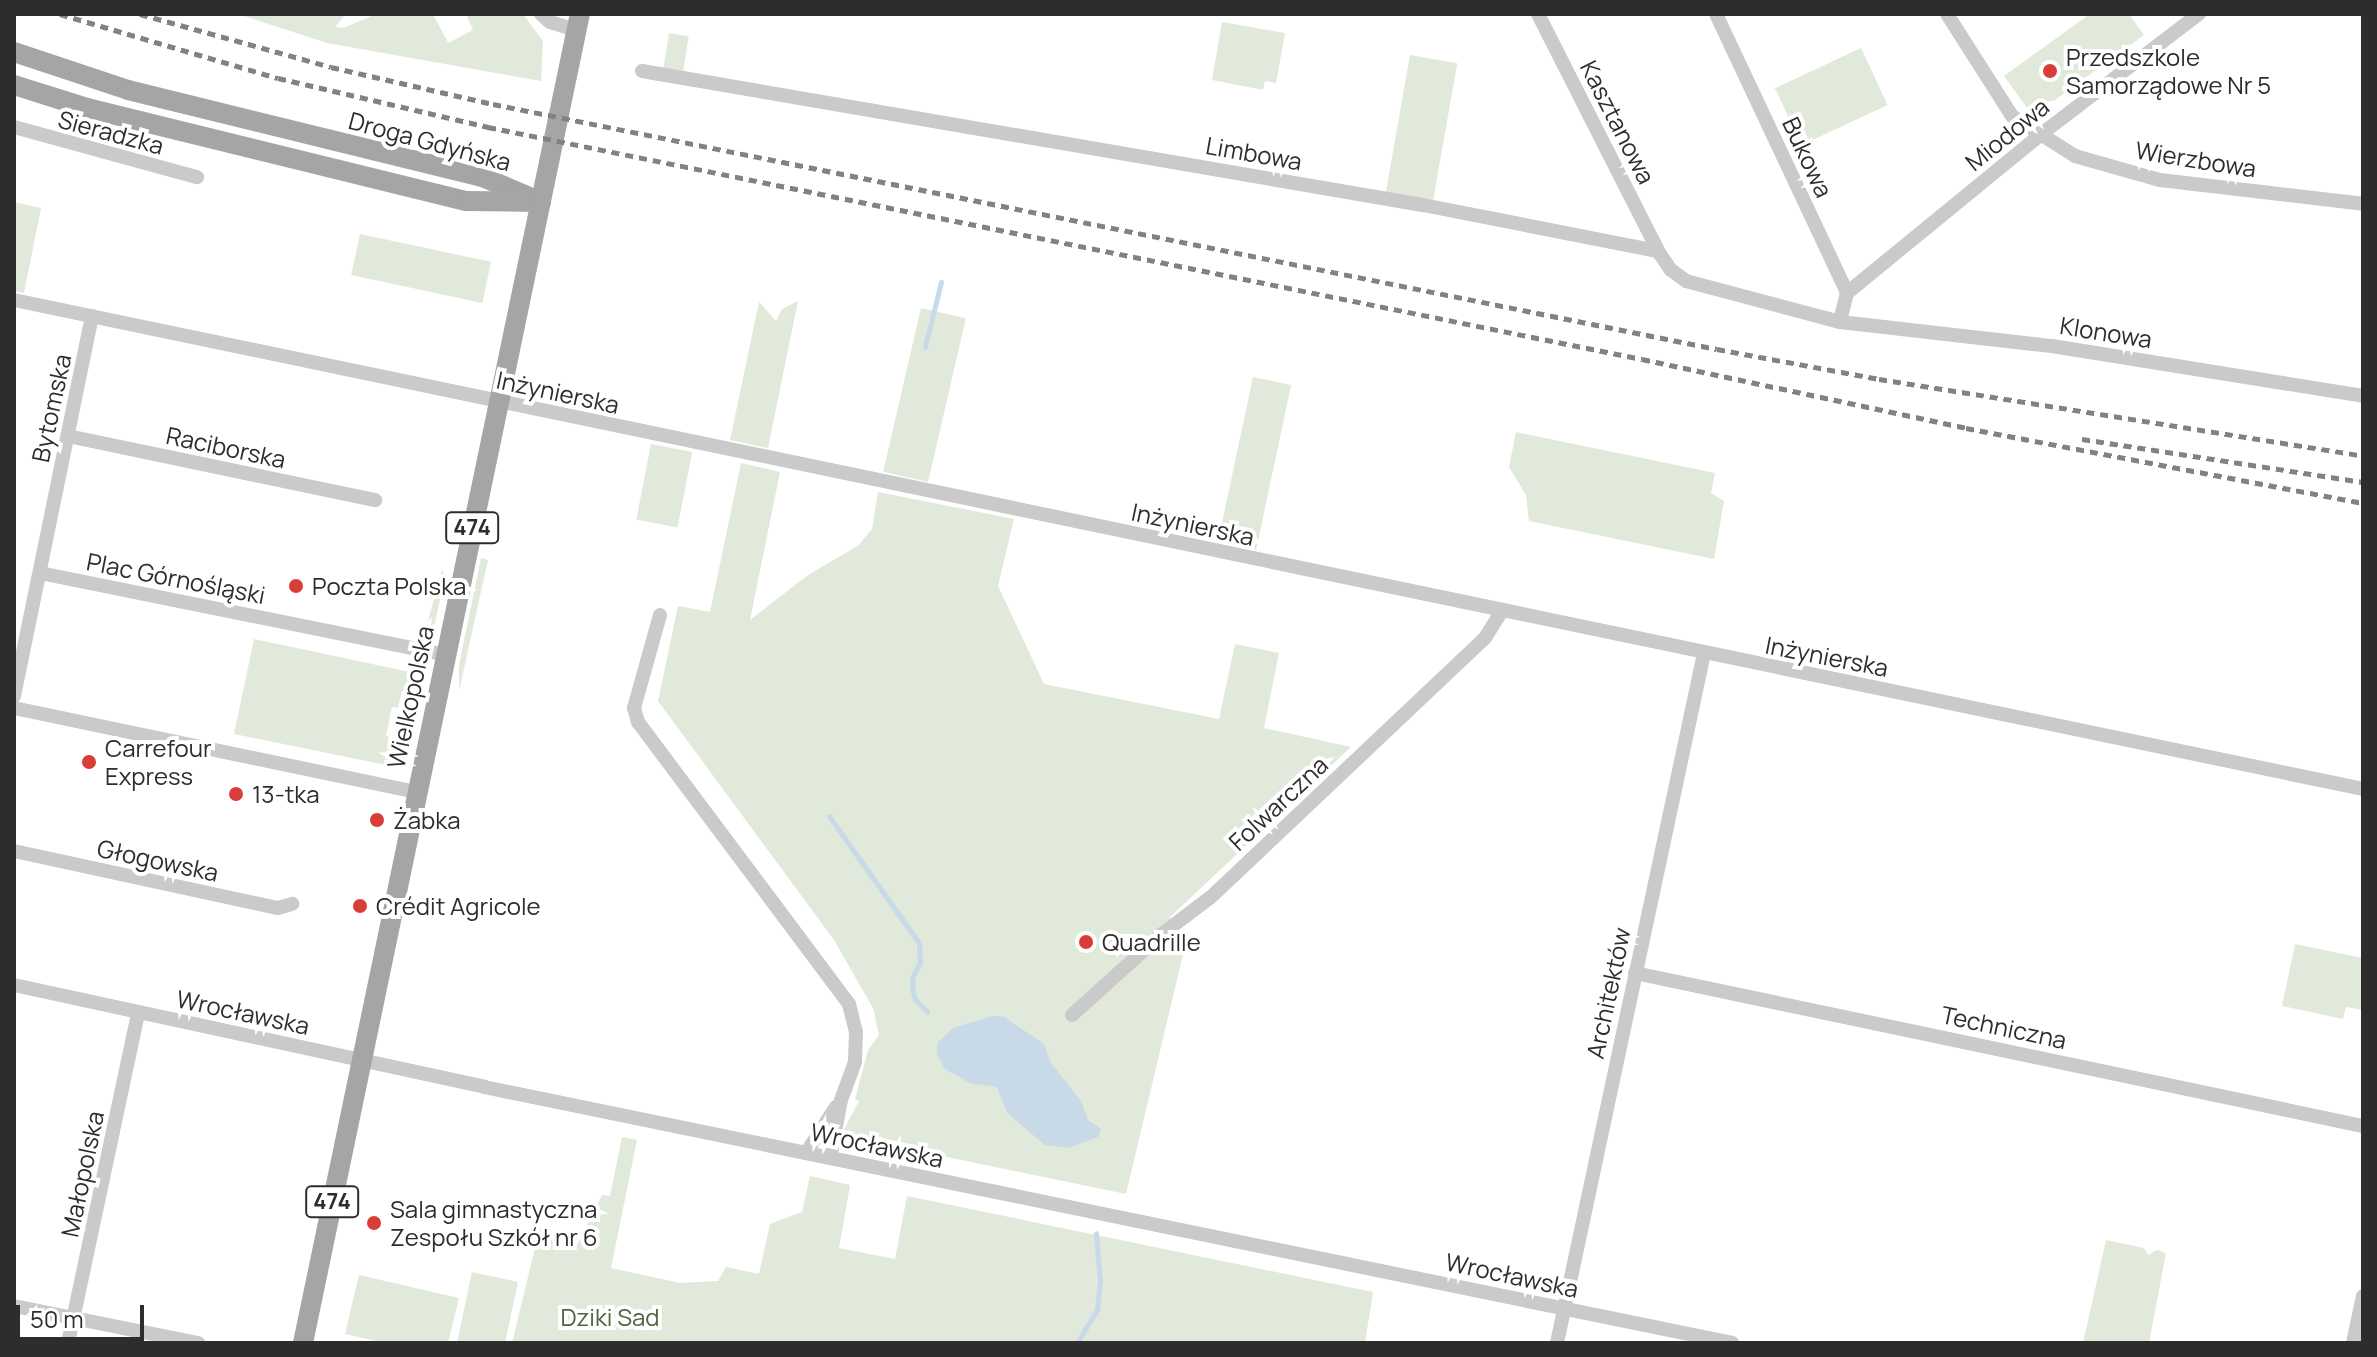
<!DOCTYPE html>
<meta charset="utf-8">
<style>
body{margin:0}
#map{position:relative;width:2377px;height:1357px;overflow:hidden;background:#fff;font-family:Manrope,sans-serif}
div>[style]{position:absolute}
.green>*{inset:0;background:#e1e9db;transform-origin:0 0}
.water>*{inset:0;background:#c8d9e8}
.stream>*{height:5px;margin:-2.5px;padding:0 2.5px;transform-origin:2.5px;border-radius:2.5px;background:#c8d9e8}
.street>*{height:14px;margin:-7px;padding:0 7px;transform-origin:7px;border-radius:7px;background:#cacaca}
.primary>*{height:20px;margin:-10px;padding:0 10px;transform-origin:10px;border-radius:10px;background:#a5a5a5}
.rail>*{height:5px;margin-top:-2.5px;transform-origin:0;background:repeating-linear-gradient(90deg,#828282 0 8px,transparent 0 14px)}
.dots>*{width:22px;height:22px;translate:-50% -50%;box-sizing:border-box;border:4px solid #fff;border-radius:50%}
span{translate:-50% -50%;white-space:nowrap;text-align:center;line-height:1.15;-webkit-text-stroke:8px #fff;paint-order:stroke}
.shield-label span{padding:2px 6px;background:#fff;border:2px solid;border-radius:6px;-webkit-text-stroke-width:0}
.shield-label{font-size:22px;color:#2d2d2d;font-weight:700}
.poi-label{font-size:24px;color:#2d2d2d}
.left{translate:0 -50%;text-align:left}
.street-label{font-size:24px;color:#2d2d2d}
.park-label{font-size:24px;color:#4c653d}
.frame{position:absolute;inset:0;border:16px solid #2d2d2d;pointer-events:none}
.scale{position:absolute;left:16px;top:1305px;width:128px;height:36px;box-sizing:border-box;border:4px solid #2d2d2d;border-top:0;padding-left:10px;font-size:24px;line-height:28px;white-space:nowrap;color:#2d2d2d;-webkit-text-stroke:6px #fff;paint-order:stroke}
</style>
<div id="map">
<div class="green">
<div style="clip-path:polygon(238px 14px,346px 14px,335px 27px,343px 28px,377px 14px,433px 14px,448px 43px,473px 30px,467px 17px,473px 14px,523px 14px,543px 41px,541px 81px,327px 43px)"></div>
<div style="clip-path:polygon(2090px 14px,2129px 14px,2144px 35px,2033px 116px,2004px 76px)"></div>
<div style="clip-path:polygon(1222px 22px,1285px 33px,1276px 83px,1265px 81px,1263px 90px,1212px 80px)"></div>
<div style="left:669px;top:33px;width:20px;height:36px;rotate:9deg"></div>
<div style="left:1861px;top:48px;width:63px;height:95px;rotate:65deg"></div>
<div style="left:1410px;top:55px;width:48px;height:139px;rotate:10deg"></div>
<div style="clip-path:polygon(14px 202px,41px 208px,24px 293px,14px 291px)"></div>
<div style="left:360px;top:234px;width:134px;height:42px;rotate:12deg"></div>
<div style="clip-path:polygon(798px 301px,768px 448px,730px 440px,759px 302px,776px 321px,782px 309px)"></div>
<div style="left:921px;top:308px;width:46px;height:168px;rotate:13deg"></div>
<div style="left:1253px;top:377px;width:39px;height:168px;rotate:12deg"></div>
<div style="clip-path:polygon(1516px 432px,1715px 473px,1711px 493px,1724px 501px,1714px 559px,1529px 521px,1526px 495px,1509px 467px)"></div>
<div style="left:651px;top:444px;width:42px;height:77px;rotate:11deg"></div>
<div style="clip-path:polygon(741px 463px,780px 472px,750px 620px,808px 575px,859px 545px,872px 529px,878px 492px,1014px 519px,998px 586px,1044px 684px,1219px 719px,1235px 644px,1279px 653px,1264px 728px,1351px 747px,1170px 917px,1185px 946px,1126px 1194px,841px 1135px,859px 1101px,855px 1099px,868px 1050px,879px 1035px,873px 1008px,834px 940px,658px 701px,678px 606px,710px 612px)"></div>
<div style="clip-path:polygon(481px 558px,488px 560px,459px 691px,459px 665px)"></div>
<div style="clip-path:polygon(442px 570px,445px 576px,435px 623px,425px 632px)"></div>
<div style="clip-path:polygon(254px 639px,410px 672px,406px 692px,402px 691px,398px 708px,392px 707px,386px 736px,396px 739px,391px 766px,234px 734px)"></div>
<div style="clip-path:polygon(2295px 944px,2363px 958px,2363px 1010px,2346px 1007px,2343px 1019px,2282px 1006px)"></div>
<div style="clip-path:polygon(622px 1137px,637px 1140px,611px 1268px,680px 1283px,718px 1281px,726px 1267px,759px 1274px,770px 1224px,802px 1212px,810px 1176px,850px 1185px,839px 1248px,895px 1259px,907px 1196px,1373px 1292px,1365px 1343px,512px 1343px,540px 1227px,577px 1245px,602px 1195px,610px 1196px)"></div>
<div style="clip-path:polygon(2106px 1240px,2144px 1248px,2148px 1255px,2157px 1250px,2166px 1253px,2149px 1343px,2083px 1343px)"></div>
<div style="clip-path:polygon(472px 1272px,518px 1282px,505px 1343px,457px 1343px)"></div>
<div style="clip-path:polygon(359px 1275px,459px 1298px,448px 1343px,385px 1343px,345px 1334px)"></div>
</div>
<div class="water">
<div style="clip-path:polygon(993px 1016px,1004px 1017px,1044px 1044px,1051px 1063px,1081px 1101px,1088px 1120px,1101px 1129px,1098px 1137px,1069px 1148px,1045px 1145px,1007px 1113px,997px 1087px,970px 1083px,945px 1069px,937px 1054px,938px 1042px,953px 1028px)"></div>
</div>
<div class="stream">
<div style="left:925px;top:347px;width:67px;rotate:-76.2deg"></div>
<div style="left:829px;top:816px;width:156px;rotate:54.7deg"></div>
<div style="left:919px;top:943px;width:19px;rotate:87deg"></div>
<div style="left:920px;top:962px;width:18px;rotate:117deg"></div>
<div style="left:912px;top:978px;width:10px;rotate:90deg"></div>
<div style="left:912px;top:988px;width:11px;rotate:75deg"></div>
<div style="left:915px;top:999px;width:18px;rotate:47deg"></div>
<div style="left:1077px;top:1343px;width:39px;rotate:-59deg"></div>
<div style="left:1097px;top:1310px;width:28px;rotate:-84deg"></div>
<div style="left:1100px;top:1282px;width:49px;rotate:-94.7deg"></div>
</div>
<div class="street">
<div style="left:541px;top:14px;width:12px;rotate:42deg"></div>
<div style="left:550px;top:22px;width:27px;rotate:17deg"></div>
<div style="left:1538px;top:14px;width:266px;rotate:63.1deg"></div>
<div style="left:1658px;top:251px;width:23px;rotate:56deg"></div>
<div style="left:1671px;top:270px;width:19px;rotate:36deg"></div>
<div style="left:1686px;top:281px;width:159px;rotate:14.9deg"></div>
<div style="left:1840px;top:322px;width:213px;rotate:6.5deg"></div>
<div style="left:2052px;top:346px;width:315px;rotate:9.1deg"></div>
<div style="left:1716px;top:14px;width:308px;rotate:64.8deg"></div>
<div style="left:1847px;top:293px;width:30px;rotate:104deg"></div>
<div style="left:1947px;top:14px;width:121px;rotate:57.5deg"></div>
<div style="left:2012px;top:116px;width:75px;rotate:32.4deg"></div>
<div style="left:2075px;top:156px;width:88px;rotate:15.8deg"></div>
<div style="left:2160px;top:180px;width:204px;rotate:6.7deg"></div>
<div style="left:642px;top:71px;width:792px;rotate:9.74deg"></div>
<div style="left:1423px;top:205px;width:239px;rotate:11.1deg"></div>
<div style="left:14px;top:127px;width:190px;rotate:15.3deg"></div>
<div style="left:1847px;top:293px;width:249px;rotate:-39.3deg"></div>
<div style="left:2040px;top:135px;width:200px;rotate:-37.3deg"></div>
<div style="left:14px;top:300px;width:2399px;rotate:11.76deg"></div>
<div style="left:68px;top:436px;width:314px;rotate:11.8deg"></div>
<div style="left:40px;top:573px;width:413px;rotate:11.4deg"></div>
<div style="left:660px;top:615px;width:97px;rotate:105.6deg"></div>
<div style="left:634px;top:708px;width:15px;rotate:74deg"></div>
<div style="left:638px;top:722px;width:352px;rotate:53.2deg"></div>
<div style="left:849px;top:1004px;width:29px;rotate:76deg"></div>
<div style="left:856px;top:1032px;width:30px;rotate:92deg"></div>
<div style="left:855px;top:1062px;width:40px;rotate:110.2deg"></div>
<div style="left:841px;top:1100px;width:59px;rotate:100.7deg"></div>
<div style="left:14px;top:696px;width:388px;rotate:-78.4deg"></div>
<div style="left:14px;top:708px;width:412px;rotate:11.8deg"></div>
<div style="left:14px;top:851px;width:270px;rotate:12.2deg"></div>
<div style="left:278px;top:908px;width:15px;rotate:-16deg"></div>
<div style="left:1635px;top:973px;width:744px;rotate:11.87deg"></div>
<div style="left:14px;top:985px;width:481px;rotate:12.2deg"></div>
<div style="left:484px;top:1087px;width:1274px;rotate:11.59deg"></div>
<div style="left:1072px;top:1015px;width:121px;rotate:-42deg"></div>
<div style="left:1162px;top:934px;width:61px;rotate:-37.1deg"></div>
<div style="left:1211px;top:897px;width:377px;rotate:-43.4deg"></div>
<div style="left:1485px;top:638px;width:32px;rotate:-58deg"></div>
<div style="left:806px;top:1153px;width:55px;rotate:-56.9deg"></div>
<div style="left:14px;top:1306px;width:188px;rotate:11.4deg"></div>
<div style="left:68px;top:1343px;width:337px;rotate:-78deg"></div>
<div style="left:1557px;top:1343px;width:705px;rotate:-77.97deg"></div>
<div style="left:2353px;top:1343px;width:48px;rotate:-78deg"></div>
</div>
<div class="primary">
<div style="left:14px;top:52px;width:120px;rotate:18.4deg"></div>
<div style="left:128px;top:90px;width:368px;rotate:13.8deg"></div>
<div style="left:485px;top:178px;width:61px;rotate:23.2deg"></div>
<div style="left:14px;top:85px;width:77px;rotate:17.5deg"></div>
<div style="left:87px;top:108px;width:391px;rotate:13.8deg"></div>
<div style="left:467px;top:201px;width:68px;rotate:0.8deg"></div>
<div style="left:303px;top:1343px;width:1358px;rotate:-78.23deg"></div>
</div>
<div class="rail">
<div style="left:60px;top:14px;width:227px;rotate:16.4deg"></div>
<div style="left:278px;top:78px;width:216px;rotate:13.1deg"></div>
<div style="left:488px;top:127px;width:1177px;rotate:11.37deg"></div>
<div style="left:1642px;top:359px;width:331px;rotate:12deg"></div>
<div style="left:1966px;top:428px;width:404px;rotate:10.7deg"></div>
<div style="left:140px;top:14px;width:198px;rotate:15.5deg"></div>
<div style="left:331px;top:67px;width:166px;rotate:12.9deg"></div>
<div style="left:493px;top:104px;width:1248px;rotate:11.32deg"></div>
<div style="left:1717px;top:349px;width:165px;rotate:10.5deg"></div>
<div style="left:1879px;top:379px;width:490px;rotate:9deg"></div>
<div style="left:2082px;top:439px;width:284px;rotate:8.7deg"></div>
</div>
<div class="dots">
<div style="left:2050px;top:71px;background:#d93d39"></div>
<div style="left:296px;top:586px;background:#d93d39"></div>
<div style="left:89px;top:762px;background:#d93d39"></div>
<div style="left:236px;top:794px;background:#d93d39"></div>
<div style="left:377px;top:820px;background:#d93d39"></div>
<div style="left:360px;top:906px;background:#d93d39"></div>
<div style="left:1086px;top:942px;background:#d93d39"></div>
<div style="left:374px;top:1223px;background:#d93d39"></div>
</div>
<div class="shield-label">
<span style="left:472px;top:528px">474</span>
<span style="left:332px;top:1202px">474</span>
</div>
<div class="poi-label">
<span class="left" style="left:2066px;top:71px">Przedszkole<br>Samorządowe Nr 5</span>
<span class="left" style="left:312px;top:586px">Poczta Polska</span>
<span class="left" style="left:105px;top:762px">Carrefour<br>Express</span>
<span class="left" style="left:252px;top:794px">13-tka</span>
<span class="left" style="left:393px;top:820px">Żabka</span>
<span class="left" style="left:376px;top:906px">Crédit Agricole</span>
<span class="left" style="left:1102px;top:942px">Quadrille</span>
<span class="left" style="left:390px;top:1223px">Sala gimnastyczna<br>Zespołu Szkół nr 6</span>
</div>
<div class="street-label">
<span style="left:1618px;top:122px;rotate:63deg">Kasztanowa</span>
<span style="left:111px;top:132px;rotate:15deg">Sieradzka</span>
<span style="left:2007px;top:134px;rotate:-39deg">Miodowa</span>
<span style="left:430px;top:141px;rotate:15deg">Droga Gdyńska</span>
<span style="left:1254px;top:153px;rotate:10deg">Limbowa</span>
<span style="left:1808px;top:157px;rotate:65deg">Bukowa</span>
<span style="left:2196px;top:159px;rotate:9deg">Wierzbowa</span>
<span style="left:2106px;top:332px;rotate:9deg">Klonowa</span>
<span style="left:558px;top:392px;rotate:12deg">Inżynierska</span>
<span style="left:51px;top:408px;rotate:-78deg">Bytomska</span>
<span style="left:226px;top:447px;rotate:12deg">Raciborska</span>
<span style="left:1193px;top:524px;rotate:12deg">Inżynierska</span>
<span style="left:176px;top:578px;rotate:11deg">Plac Górnośląski</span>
<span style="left:1827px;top:656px;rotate:11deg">Inżynierska</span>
<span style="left:410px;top:697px;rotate:-78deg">Wielkopolska</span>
<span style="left:1278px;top:803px;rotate:-43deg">Folwarczna</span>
<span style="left:158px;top:860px;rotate:12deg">Głogowska</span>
<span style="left:1608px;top:993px;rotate:-78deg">Architektów</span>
<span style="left:243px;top:1012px;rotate:12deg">Wrocławska</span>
<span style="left:2004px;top:1027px;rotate:12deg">Techniczna</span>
<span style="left:877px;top:1145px;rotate:12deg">Wrocławska</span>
<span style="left:82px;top:1174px;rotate:-78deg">Małopolska</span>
<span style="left:1512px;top:1275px;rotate:12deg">Wrocławska</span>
</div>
<div class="park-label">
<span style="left:610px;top:1317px">Dziki Sad</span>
</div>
<div class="frame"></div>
<div class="scale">50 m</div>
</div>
